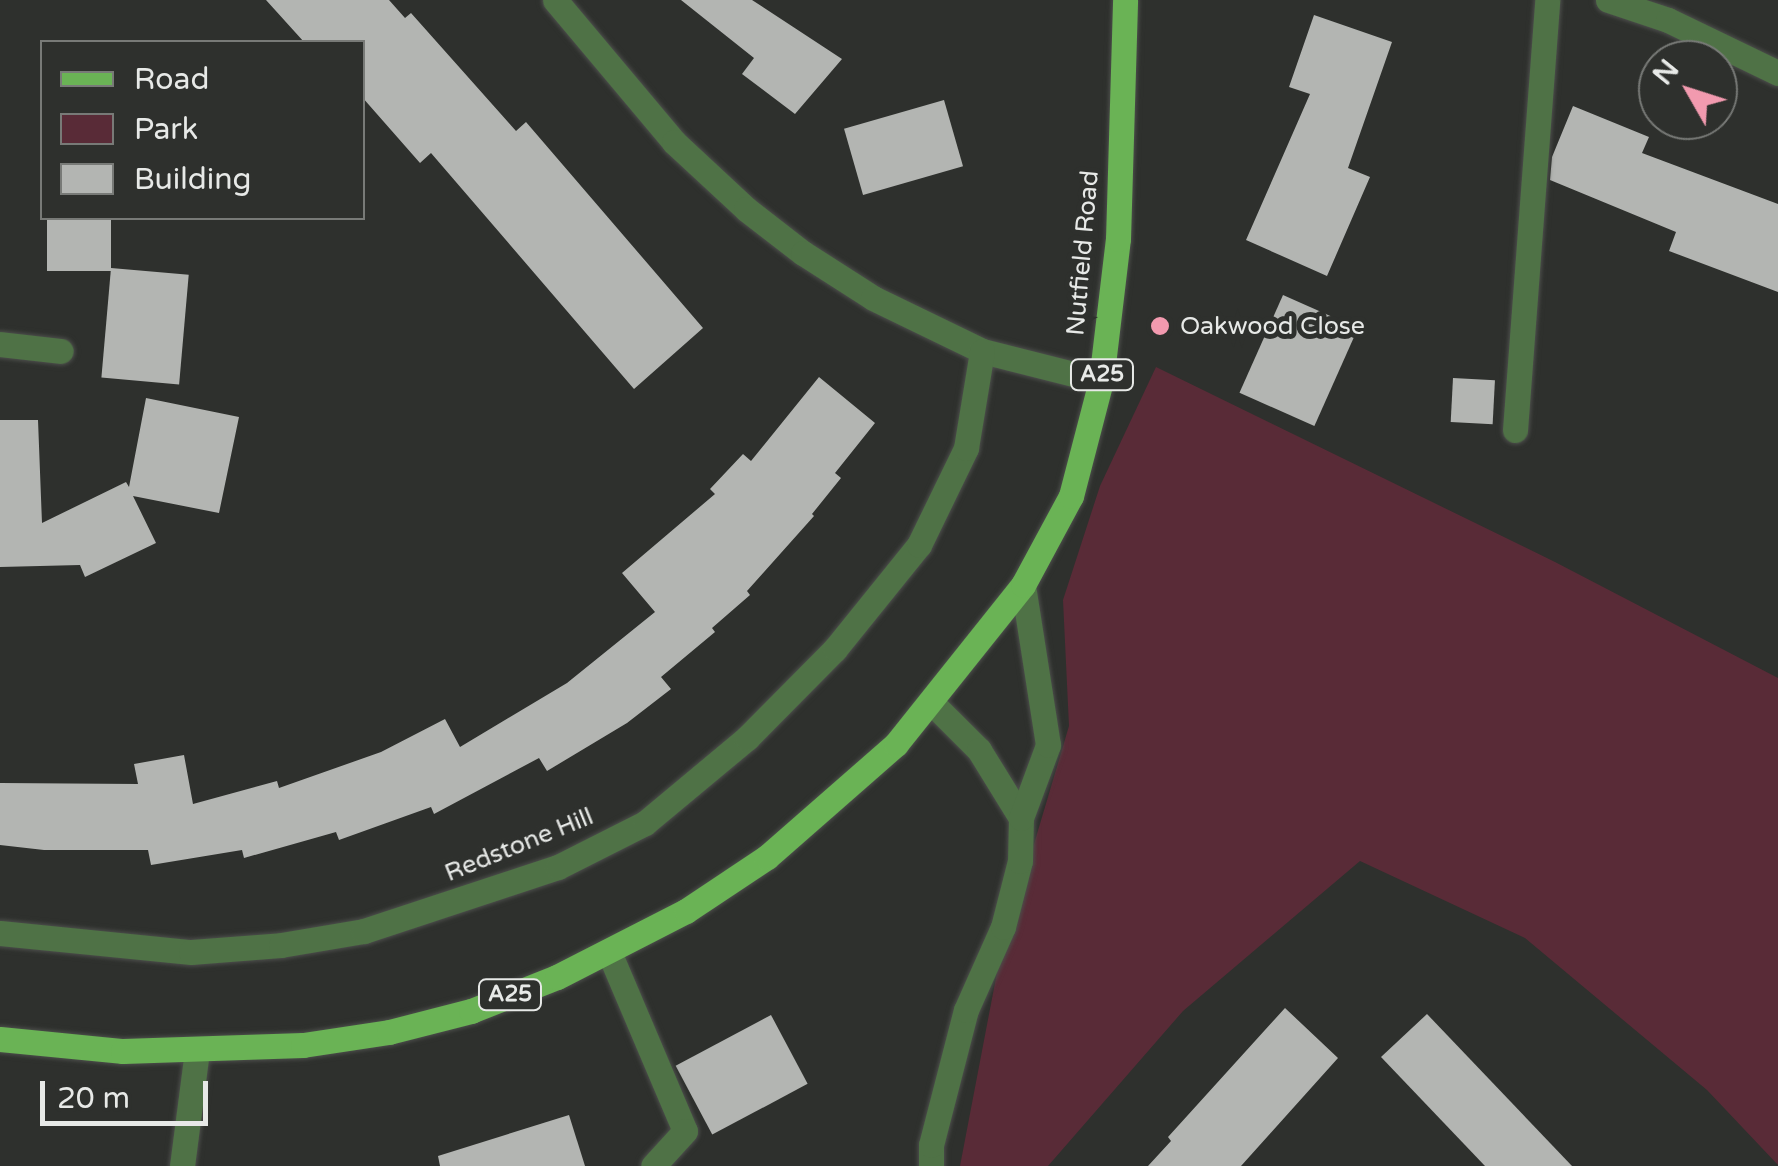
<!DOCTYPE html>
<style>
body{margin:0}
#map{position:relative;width:1778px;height:1166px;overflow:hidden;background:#2e302d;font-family:"Varela Round",sans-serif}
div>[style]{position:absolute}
.green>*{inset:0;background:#592b37}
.building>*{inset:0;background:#b3b5b2;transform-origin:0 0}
.roads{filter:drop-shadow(0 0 2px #4c4e4b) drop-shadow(0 0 2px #4c4e4b)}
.minor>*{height:25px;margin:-12.5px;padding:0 12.5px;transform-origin:12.5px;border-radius:12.5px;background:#4f7246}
.major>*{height:25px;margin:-12.5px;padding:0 12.5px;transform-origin:12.5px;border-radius:12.5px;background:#6ab355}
.dots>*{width:28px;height:28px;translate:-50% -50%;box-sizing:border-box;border:5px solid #2e302d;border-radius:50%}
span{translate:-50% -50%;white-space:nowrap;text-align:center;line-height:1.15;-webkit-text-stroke:10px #2e302d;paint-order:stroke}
.shield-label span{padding:2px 8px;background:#2e302d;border:2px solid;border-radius:8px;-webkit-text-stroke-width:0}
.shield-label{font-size:22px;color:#e7e9e7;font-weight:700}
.street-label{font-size:25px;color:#e7e9e7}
.poi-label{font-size:25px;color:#e7e9e7}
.left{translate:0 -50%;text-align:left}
.legend{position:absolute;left:40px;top:40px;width:325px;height:180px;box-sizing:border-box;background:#2e302d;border:2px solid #787a77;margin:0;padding:12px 18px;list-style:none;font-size:30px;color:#e7e9e7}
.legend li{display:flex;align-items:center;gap:20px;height:50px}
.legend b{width:50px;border:2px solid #787a77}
.north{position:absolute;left:1638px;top:40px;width:100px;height:100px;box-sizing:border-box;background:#2e302d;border:2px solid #787a77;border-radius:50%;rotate:309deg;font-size:28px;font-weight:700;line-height:40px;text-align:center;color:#e7e9e7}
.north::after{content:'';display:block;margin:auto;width:35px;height:45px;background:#f29aaf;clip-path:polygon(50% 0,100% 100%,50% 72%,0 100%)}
.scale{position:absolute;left:40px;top:1081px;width:168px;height:45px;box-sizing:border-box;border:5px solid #e7e9e7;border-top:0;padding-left:12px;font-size:30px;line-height:35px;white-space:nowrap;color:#e7e9e7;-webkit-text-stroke:8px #2e302d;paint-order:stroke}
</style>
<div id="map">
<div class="green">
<div style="clip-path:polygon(1156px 367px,1555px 562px,1778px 678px,1778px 1165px,1707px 1090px,1525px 938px,1360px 861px,1183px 1011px,1048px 1166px,960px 1166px,999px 962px,1069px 726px,1063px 600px,1100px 486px)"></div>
</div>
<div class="building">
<div style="clip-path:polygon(266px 0,389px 0,405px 18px,411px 13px,516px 131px,526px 122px,703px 328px,634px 389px,431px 153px,420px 163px,362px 97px,362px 42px,304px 42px)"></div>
<div style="clip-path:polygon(681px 0,752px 0,842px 59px,795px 114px,742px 74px,754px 58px)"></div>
<div style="clip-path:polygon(1314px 15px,1392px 42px,1348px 168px,1370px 177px,1327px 276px,1246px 240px,1310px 94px,1289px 87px)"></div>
<div style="left:944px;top:100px;width:69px;height:104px;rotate:74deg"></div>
<div style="clip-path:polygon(1573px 106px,1649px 137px,1642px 153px,1778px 204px,1778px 292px,1669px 251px,1676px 232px,1550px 180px,1552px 157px)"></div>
<div style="left:47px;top:218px;width:64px;height:53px"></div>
<div style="left:111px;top:268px;width:78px;height:110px;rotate:5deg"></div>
<div style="left:1283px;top:295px;width:82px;height:107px;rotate:24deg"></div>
<div style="clip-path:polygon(819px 377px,875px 423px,835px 473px,841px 478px,812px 514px,814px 516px,747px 591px,750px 595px,712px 628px,715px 632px,661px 677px,671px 689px,627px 723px,547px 771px,539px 758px,434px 814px,431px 807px,339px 840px,336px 832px,244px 858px,242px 850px,151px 865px,148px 850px,44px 850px,0 845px,0 783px,138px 784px,134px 764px,184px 755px,193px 804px,277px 781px,279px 788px,381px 752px,445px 719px,460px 747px,567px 683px,655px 612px,622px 573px,715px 494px,710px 489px,743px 454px,751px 461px)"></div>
<div style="left:1453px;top:378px;width:42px;height:44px;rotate:3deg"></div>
<div style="clip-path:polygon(146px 398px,239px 417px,219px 513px,133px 496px,156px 543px,85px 577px,80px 565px,0 567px,0 420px,38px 420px,42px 523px,126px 482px,129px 487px)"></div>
<div style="clip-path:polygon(1285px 1008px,1338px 1058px,1241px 1166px,1148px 1166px,1171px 1141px,1168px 1137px)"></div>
<div style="clip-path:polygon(1427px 1014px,1572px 1166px,1485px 1166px,1381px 1057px)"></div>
<div style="left:771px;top:1015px;width:78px;height:108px;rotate:62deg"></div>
<div style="clip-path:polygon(569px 1115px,585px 1166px,440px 1166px,438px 1156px)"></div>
</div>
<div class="roads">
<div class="minor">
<div style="left:555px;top:0;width:185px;rotate:50deg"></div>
<div style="left:674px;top:142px;width:98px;rotate:42.9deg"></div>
<div style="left:746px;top:209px;width:72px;rotate:37.7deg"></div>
<div style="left:803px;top:253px;width:83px;rotate:32.7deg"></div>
<div style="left:873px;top:298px;width:121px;rotate:25.9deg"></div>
<div style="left:982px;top:351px;width:123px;rotate:14.1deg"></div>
<div style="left:1608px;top:0;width:63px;rotate:18.4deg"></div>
<div style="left:1668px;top:20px;width:122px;rotate:25.7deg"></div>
<div style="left:0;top:344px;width:61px;rotate:6.5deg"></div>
<div style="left:1515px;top:430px;width:431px;rotate:-85.7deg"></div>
<div style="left:933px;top:704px;width:65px;rotate:45deg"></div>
<div style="left:979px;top:750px;width:80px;rotate:58.3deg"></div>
<div style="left:0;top:933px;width:192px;rotate:5.7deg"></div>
<div style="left:191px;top:952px;width:90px;rotate:-4.4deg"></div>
<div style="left:281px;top:945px;width:84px;rotate:-9.6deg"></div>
<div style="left:364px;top:931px;width:204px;rotate:-18.3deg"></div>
<div style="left:558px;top:867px;width:97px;rotate:-26.8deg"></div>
<div style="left:645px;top:823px;width:133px;rotate:-39.8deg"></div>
<div style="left:747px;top:738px;width:125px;rotate:-45.3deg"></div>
<div style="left:835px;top:649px;width:134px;rotate:-51.1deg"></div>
<div style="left:919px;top:545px;width:108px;rotate:-64.1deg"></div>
<div style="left:966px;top:448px;width:98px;rotate:-80.6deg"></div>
<div style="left:609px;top:952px;width:194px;rotate:67deg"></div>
<div style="left:685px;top:1131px;width:47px;rotate:132.4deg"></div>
<div style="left:182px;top:1166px;width:116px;rotate:-82.6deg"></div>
<div style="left:931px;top:1166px;width:21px;rotate:-90deg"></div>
<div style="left:931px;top:1145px;width:139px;rotate:-75.5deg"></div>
<div style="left:966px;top:1010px;width:91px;rotate:-66deg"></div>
<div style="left:1003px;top:927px;width:68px;rotate:-75.6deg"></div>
<div style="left:1020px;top:861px;width:43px;rotate:-88.7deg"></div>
<div style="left:1021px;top:818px;width:78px;rotate:-69.7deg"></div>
<div style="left:1048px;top:745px;width:162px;rotate:-98.9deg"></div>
</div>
<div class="major">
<div style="left:0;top:1039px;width:124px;rotate:5.6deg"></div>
<div style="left:123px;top:1051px;width:180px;rotate:-1.9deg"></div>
<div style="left:303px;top:1045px;width:87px;rotate:-8.6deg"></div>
<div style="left:389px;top:1032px;width:85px;rotate:-14.4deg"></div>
<div style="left:471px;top:1011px;width:92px;rotate:-21.6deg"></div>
<div style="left:557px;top:977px;width:145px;rotate:-27.1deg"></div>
<div style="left:686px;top:911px;width:97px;rotate:-33.7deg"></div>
<div style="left:767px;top:857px;width:171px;rotate:-41.2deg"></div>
<div style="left:896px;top:744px;width:203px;rotate:-51.4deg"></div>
<div style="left:1023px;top:585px;width:101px;rotate:-61.7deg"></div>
<div style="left:1071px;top:496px;width:119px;rotate:-75.4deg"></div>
<div style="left:1101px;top:381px;width:143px;rotate:-83.2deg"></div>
<div style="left:1118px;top:239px;width:239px;rotate:-88.3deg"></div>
</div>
</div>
<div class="dots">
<div style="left:1160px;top:326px;background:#f29aaf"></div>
</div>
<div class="shield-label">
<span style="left:1102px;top:375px">A25</span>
<span style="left:510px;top:995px">A25</span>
</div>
<div class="street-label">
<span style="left:1083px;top:253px;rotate:-85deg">Nutfield Road</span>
<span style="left:519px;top:845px;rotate:-22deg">Redstone Hill</span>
</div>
<div class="poi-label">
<span class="left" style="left:1180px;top:326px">Oakwood Close</span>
</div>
<ul class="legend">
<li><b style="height:12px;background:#6ab355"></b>Road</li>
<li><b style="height:28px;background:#592b37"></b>Park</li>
<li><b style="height:28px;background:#b3b5b2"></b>Building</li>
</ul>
<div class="north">N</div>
<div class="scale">20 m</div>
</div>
